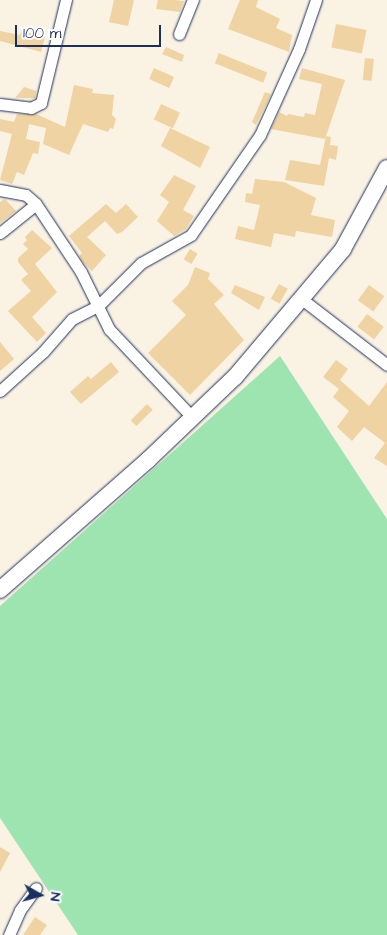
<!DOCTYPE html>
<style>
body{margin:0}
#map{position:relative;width:387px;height:935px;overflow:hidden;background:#faf2e3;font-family:"Architects Daughter",sans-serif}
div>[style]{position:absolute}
.green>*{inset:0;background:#9de4b1}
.building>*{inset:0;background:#efd3a3;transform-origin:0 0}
.roads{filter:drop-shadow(0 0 1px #1b2f5e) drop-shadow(0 0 1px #1b2f5e)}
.street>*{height:11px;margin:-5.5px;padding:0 5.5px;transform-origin:5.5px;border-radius:5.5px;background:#fff}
.secondary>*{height:16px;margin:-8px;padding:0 8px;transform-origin:8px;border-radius:8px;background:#fff}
span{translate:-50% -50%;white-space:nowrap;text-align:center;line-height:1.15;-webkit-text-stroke:4px #fff;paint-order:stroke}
.north{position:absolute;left:15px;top:870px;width:50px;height:50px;-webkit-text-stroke:4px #fff;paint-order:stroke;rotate:97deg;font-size:14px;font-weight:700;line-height:20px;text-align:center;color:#1b2f5e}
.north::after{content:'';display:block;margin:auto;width:18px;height:22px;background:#1b2f5e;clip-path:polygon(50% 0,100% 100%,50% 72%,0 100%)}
.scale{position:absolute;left:15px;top:25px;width:146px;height:22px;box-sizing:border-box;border:2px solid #1b2f5e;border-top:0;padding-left:6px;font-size:15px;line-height:18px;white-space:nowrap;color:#1b2f5e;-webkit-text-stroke:4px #fff;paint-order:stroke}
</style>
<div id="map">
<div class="green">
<div style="clip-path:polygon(280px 356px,387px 519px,387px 935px,78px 935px,0 818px,0 606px)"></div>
</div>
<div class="building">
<div style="clip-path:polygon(114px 0,134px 0,128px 26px,109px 22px)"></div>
<div style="clip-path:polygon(158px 0,174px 0,184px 1px,180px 12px,156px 9px)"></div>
<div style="clip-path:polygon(240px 0,258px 0,256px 7px,280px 19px,276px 28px,292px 35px,289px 52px,228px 29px)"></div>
<div style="left:336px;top:24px;width:31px;height:24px;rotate:11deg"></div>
<div style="clip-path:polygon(0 31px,20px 35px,21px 31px,45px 37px,41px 52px,0 41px)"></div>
<div style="clip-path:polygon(166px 47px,184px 55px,182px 62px,162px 54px)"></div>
<div style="left:219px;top:53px;width:52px;height:11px;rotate:22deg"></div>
<div style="left:365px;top:58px;width:9px;height:22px;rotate:6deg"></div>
<div style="left:154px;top:68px;width:22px;height:12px;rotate:24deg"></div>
<div style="clip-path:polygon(302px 68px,345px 80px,325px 139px,271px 129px,279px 112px,287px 116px,288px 114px,304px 117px,305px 113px,315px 115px,322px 84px,299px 79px)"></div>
<div style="clip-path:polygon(74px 85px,93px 89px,92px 93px,114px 95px,112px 115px,116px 119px,113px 129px,110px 128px,108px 132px,83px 124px,69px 155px,43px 144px,46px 128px,29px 124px,26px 139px,40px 142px,38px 154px,33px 153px,24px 175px,17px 172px,12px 184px,0 180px,12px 134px,0 131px,0 119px,14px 122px,17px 114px,36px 114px,65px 127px)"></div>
<div style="clip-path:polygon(24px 87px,36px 91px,35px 98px,15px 98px)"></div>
<div style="clip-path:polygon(265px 92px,271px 94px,256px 125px,252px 122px)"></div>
<div style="left:161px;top:104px;width:21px;height:17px;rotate:25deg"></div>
<div style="clip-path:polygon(170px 128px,210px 147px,200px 168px,161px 146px)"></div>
<div style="clip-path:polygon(326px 136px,331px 137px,330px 145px,338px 146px,336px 160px,329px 158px,324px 186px,285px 180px,290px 160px,320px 165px)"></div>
<div style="clip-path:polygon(174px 175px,196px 186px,183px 210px,194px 216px,186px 229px,174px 236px,157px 221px,169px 202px,160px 195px)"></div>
<div style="clip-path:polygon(255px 179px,284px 182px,316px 198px,311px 215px,335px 220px,332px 237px,296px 231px,295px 237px,274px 233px,271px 247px,235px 239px,238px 226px,254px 230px,260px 205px,245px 202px,246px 193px,252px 194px)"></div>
<div style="clip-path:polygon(5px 199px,16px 211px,0 223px,0 202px)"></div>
<div style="clip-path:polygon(106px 204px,116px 213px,126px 204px,138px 217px,122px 232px,117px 234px,105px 221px,87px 237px,106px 255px,92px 271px,83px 262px,79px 256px,82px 253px,69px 236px)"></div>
<div style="clip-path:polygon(32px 230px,52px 248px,35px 264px,57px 292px,32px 317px,46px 333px,37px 342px,8px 311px,31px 291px,21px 280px,28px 274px,18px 262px,18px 258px,28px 249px,23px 244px,27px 240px,25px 237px)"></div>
<div style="left:190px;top:249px;width:9px;height:12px;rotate:32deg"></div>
<div style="clip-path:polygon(195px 267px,210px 273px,208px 279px,224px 295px,214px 304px,244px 340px,190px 395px,148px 353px,186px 315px,172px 301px,188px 285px)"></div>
<div style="left:279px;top:284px;width:10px;height:17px;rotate:29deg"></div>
<div style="clip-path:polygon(235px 285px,265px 297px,259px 310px,231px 293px)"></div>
<div style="left:369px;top:285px;width:19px;height:19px;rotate:36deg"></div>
<div style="left:367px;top:314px;width:21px;height:16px;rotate:37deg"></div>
<div style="clip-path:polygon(0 342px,14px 359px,0 371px)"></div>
<div style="clip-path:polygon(336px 360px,348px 369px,340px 380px,369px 406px,387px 382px,387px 466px,374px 458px,385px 443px,364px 427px,352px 441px,337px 427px,349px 411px,333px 397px,339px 389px,323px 377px)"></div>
<div style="clip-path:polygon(111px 362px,119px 372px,81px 404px,70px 392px,88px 376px,91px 379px)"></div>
<div style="left:147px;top:404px;width:8px;height:23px;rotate:45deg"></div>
<div style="clip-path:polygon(0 847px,10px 853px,0 872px)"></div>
<div style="clip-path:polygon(35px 917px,47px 925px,40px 935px,23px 935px)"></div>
</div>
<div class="roads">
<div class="street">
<div style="left:179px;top:34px;width:37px;rotate:-68deg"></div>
<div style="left:0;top:104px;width:31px;rotate:7deg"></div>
<div style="left:31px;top:108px;width:11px;rotate:-27deg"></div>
<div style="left:41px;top:103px;width:106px;rotate:-76.4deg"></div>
<div style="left:0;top:190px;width:26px;rotate:11deg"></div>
<div style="left:26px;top:195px;width:13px;rotate:42deg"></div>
<div style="left:36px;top:204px;width:82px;rotate:56.5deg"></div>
<div style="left:81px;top:272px;width:64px;rotate:63.8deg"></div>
<div style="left:109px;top:329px;width:122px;rotate:46.7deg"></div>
<div style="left:0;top:233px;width:46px;rotate:-38.9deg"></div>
<div style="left:303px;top:300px;width:106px;rotate:37.7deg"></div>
<div style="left:0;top:391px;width:58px;rotate:-42.2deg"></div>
<div style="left:43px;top:352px;width:44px;rotate:-48.7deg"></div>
<div style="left:72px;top:319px;width:29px;rotate:-27deg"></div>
<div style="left:98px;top:306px;width:61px;rotate:-45deg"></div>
<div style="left:141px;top:263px;width:57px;rotate:-29.2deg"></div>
<div style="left:191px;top:235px;width:121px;rotate:-55.4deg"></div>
<div style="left:260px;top:135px;width:94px;rotate:-65.6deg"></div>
<div style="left:299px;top:49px;width:52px;rotate:-70.9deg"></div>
<div style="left:9px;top:935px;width:27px;rotate:-66deg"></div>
<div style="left:20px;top:910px;width:27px;rotate:-54deg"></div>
</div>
<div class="secondary">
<div style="left:0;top:590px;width:197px;rotate:-41.3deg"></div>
<div style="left:148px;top:460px;width:120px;rotate:-43.7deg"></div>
<div style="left:235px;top:377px;width:167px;rotate:-49.8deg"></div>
<div style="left:343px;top:249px;width:92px;rotate:-61.5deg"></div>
</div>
</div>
<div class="north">N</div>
<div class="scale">100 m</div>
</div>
